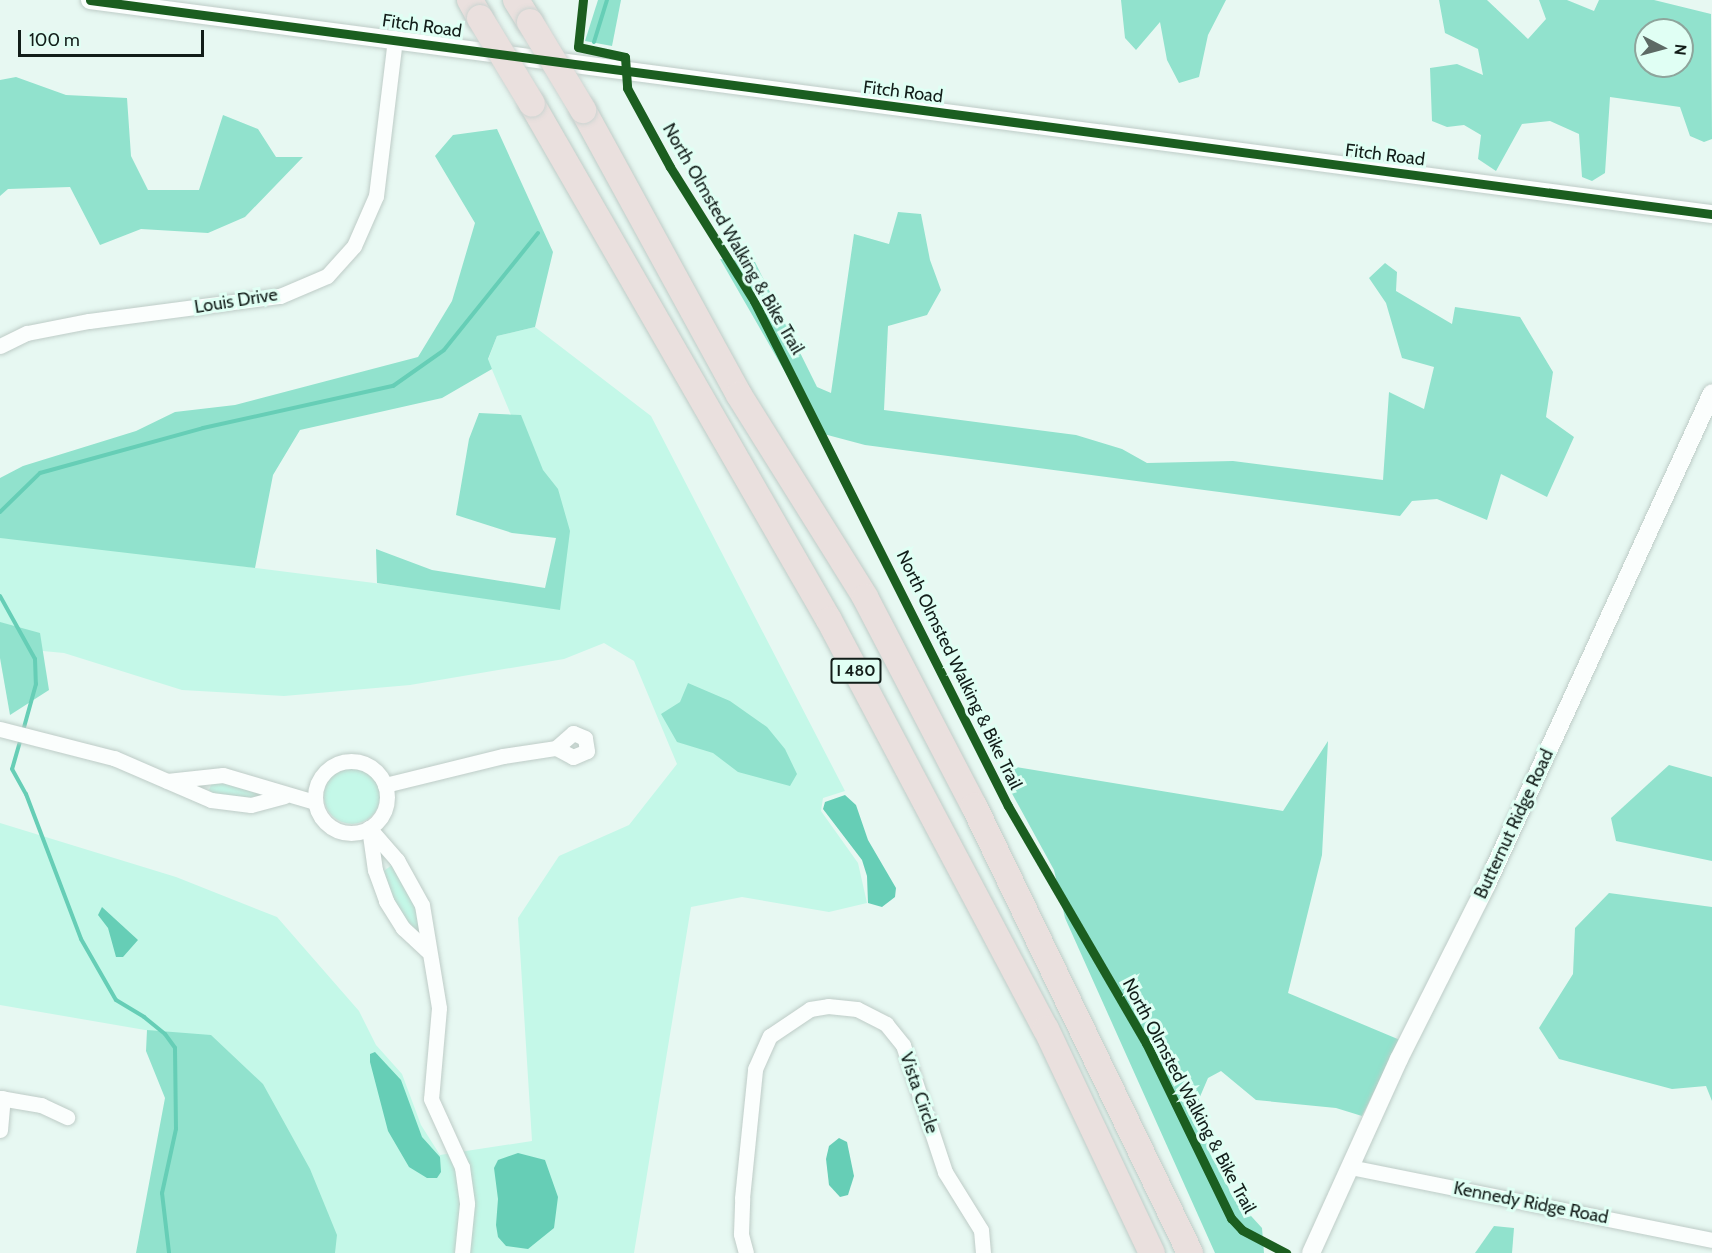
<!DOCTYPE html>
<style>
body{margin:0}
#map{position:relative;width:1712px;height:1253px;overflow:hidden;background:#e7f8f2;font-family:Cabin,sans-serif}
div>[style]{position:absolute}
.green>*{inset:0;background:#c4f8e8}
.round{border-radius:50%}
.forest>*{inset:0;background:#91e2cd}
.water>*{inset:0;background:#66ceb6}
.stream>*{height:4px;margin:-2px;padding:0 2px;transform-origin:2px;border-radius:2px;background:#66ceb6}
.roads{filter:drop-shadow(0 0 2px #beccc7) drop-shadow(0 0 2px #beccc7)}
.minor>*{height:15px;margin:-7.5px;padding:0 7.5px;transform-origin:7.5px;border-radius:7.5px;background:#fbfefd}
.minor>.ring{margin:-7.5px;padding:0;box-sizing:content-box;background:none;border:15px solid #fbfefd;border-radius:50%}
.tertiary>*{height:18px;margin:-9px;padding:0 9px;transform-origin:9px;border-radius:9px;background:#fbfefd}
.motorway>*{height:26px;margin:-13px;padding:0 13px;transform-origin:13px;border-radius:13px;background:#eae0de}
.bridges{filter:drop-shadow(0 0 2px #cbd4d1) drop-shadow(0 0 2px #cbd4d1)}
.motorway-bridge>*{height:26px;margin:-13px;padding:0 13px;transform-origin:13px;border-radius:13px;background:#eae0de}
.cycleway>*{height:9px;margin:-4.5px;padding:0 4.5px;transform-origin:4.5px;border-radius:4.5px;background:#1b5e20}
span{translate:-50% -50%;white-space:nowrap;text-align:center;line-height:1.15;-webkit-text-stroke:6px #e0fff4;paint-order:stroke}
.shield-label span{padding:2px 4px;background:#e0fff4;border:2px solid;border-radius:4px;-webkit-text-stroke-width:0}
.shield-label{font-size:16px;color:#121d19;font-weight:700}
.street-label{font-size:18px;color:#121d19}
.north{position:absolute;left:1634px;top:18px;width:60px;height:60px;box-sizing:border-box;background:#e0fff4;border:2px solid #8ea59c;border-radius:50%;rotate:96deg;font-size:16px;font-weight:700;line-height:24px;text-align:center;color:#121d19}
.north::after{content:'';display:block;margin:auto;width:21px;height:27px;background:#5d6a65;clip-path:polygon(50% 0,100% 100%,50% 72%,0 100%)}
.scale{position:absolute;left:18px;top:30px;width:186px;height:27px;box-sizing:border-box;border:3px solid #121d19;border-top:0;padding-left:8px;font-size:18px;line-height:21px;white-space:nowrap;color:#121d19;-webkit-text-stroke:4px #e0fff4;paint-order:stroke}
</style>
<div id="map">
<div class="green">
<div style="clip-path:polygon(535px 327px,651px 416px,845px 791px,823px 798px,821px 811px,858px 863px,867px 903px,829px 912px,742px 897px,691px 907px,634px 1253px,327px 1253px,209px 1041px,0 1005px,0 823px,176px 877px,277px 917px,359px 1011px,376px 1045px,402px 1074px,421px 1125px,440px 1155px,532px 1141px,518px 918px,559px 856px,629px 825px,677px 764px,634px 661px,604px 643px,564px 659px,410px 685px,284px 696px,182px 690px,64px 653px,0 647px,0 538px,30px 539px,554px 606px,562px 537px,488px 360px,497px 336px)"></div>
<div class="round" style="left:324px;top:768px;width:56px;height:56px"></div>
<div style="clip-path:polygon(213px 780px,261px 787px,265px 799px,213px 794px,209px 790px)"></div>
<div style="clip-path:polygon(392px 865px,416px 905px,421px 934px,417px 934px,397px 911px,381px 873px)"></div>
</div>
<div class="forest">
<div style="clip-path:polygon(598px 0,621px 0,612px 46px,585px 41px)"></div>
<div style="clip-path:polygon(1121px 0,1226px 0,1208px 35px,1199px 77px,1179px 83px,1167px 60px,1160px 22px,1136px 50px,1125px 38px)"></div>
<div style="clip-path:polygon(evenodd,1439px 0,1487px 0,1528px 39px,1546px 19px,1539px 0,1567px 0,1594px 11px,1599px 0,1654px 0,1711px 14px,1712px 139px,1704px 142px,1690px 136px,1680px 107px,1610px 97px,1605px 173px,1592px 181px,1582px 177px,1579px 134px,1550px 121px,1522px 124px,1496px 171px,1478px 159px,1481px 135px,1464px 125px,1447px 127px,1432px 121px,1430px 68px,1457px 64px,1483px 75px,1478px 49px,1445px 33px,1439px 0,1646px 30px,1682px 30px,1682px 66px,1646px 66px,1646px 30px)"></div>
<div style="clip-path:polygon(16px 77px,66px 95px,127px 98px,131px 156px,148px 190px,199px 190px,223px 115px,258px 129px,276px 157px,303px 157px,245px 217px,208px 233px,141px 229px,100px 245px,70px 187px,8px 189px,0 196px,0 80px)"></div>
<div style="clip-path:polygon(497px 129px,553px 252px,535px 327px,497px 336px,488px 359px,492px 369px,442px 398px,300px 430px,273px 475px,255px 568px,0 538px,0 478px,23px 466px,136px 431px,175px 412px,235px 405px,418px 357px,452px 301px,475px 223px,435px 156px,453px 135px)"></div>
<div style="clip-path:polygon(898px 212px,921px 214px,930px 260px,941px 290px,927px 315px,888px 326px,884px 410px,1076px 435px,1122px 449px,1147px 463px,1233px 461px,1383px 480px,1389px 392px,1424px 409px,1434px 367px,1402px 358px,1386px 303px,1369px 278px,1385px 263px,1397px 272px,1396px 291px,1452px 324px,1455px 307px,1520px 317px,1553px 372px,1546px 417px,1574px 437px,1547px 497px,1501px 474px,1487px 520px,1437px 499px,1412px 501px,1400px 516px,865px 445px,820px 433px,720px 259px,755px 262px,817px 387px,831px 393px,854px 234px,889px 244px)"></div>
<div style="clip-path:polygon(479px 413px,521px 415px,543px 470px,558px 489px,570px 531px,560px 610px,377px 583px,376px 549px,432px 570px,545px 588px,556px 538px,512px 533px,456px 515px,469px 439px)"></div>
<div style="clip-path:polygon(0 622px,40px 633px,49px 690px,10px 715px,0 658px)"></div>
<div style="clip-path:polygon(688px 683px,730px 701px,767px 727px,785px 749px,797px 774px,790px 786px,738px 772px,713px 753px,677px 742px,661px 714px,680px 702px)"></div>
<div style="clip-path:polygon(1328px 741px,1322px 855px,1288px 993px,1400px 1040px,1362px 1116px,1336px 1108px,1256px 1100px,1221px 1071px,1208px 1078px,1199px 1099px,1201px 1123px,1231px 1194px,1262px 1228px,1264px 1253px,1215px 1253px,1065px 918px,1054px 870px,998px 768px,1016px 767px,1283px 811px)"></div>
<div style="clip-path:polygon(1669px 765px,1712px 777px,1712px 861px,1616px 841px,1611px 818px)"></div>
<div style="clip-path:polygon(1609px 893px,1712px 907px,1712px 1101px,1706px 1086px,1672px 1089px,1559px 1059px,1539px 1028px,1573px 974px,1575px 928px)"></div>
<div style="clip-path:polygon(147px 1030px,211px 1035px,263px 1084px,310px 1169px,337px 1235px,335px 1253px,136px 1253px,165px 1098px,146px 1051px)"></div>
<div style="clip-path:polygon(1494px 1226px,1514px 1228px,1512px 1253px,1475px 1253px)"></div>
</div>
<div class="water">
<div style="clip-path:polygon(845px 795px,856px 805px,868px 840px,896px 888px,895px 897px,882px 907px,868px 903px,867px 876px,862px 860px,823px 809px,825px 802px)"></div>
<div style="clip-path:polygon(102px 907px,138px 940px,123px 957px,116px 957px,108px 928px,98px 915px)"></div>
<div style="clip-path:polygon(375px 1052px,401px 1080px,422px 1137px,440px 1157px,441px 1172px,437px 1178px,427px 1178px,409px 1167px,388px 1131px,370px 1062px,370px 1054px)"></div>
<div style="clip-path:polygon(839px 1138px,847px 1142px,854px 1176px,848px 1195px,840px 1197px,829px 1185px,826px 1159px,829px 1146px)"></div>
<div style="clip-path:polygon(518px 1153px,545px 1160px,558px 1197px,554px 1228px,528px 1249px,506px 1246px,498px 1237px,496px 1225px,498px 1199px,494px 1168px,498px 1160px)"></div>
</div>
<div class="stream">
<div style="left:594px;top:42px;width:44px;rotate:-72.8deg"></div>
<div style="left:0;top:512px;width:56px;rotate:-44.3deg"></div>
<div style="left:40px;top:473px;width:169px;rotate:-15.4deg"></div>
<div style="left:203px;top:428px;width:195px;rotate:-12.5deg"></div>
<div style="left:393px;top:386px;width:62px;rotate:-35.2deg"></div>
<div style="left:444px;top:350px;width:150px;rotate:-51.2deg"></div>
<div style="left:0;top:596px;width:72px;rotate:60.9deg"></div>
<div style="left:35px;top:659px;width:25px;rotate:88deg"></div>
<div style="left:36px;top:684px;width:49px;rotate:105.5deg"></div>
<div style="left:21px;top:738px;width:32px;rotate:106deg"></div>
<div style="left:12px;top:769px;width:29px;rotate:61deg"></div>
<div style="left:26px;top:794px;width:155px;rotate:69.2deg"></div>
<div style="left:81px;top:939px;width:70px;rotate:60.2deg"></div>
<div style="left:116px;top:1000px;width:33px;rotate:31deg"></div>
<div style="left:144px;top:1017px;width:27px;rotate:39deg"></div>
<div style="left:165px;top:1034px;width:17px;rotate:54deg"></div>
<div style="left:175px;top:1048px;width:81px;rotate:89.3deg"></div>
<div style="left:176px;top:1129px;width:66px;rotate:102.3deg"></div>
<div style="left:162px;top:1193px;width:60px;rotate:83.3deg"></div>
</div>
<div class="roads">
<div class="minor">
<div style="left:0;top:346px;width:30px;rotate:-26deg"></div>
<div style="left:27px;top:333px;width:63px;rotate:-11deg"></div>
<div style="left:89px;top:321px;width:193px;rotate:-7.5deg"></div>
<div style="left:280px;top:296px;width:51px;rotate:-23.1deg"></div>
<div style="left:327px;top:276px;width:40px;rotate:-48deg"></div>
<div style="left:354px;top:246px;width:55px;rotate:-66.3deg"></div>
<div style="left:376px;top:196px;width:159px;rotate:-83.1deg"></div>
<div style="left:0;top:729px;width:118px;rotate:14.3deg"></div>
<div style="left:114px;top:758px;width:106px;rotate:23.4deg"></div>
<div style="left:211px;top:800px;width:40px;rotate:7.1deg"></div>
<div style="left:251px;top:805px;width:34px;rotate:-15deg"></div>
<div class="ring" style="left:315px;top:761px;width:57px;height:57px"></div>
<div style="left:167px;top:781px;width:56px;rotate:-6.1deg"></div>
<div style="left:223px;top:775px;width:96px;rotate:16.4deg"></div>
<div style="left:385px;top:785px;width:122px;rotate:-13.8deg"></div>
<div style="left:503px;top:756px;width:54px;rotate:-8.6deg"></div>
<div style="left:556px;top:748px;width:19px;rotate:28deg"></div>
<div style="left:573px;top:757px;width:15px;rotate:-23deg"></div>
<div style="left:587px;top:751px;width:13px;rotate:-99deg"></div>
<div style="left:585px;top:738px;width:13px;rotate:-157deg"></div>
<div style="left:573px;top:733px;width:23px;rotate:139deg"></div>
<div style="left:369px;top:828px;width:43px;rotate:48.8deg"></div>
<div style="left:397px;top:860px;width:51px;rotate:60.9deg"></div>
<div style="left:422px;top:905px;width:104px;rotate:80.6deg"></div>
<div style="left:439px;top:1008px;width:91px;rotate:95deg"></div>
<div style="left:431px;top:1099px;width:75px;rotate:65.5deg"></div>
<div style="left:462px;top:1167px;width:37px;rotate:82deg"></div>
<div style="left:467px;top:1204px;width:49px;rotate:95.8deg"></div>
<div style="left:369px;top:828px;width:42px;rotate:81.9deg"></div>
<div style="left:375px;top:870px;width:33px;rotate:70deg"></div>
<div style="left:386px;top:901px;width:32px;rotate:58deg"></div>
<div style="left:403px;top:928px;width:33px;rotate:43deg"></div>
<div style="left:0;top:1098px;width:42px;rotate:9.7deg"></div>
<div style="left:41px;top:1105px;width:29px;rotate:25deg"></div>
<div style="left:0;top:1130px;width:32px;rotate:-85deg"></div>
<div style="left:1350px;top:1167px;width:369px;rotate:11.4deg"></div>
<div style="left:746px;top:1253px;width:20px;rotate:-105deg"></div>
<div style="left:741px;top:1234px;width:36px;rotate:-88deg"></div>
<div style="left:742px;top:1198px;width:130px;rotate:-84.2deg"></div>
<div style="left:755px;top:1069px;width:36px;rotate:-66deg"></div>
<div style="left:770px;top:1036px;width:48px;rotate:-34deg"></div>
<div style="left:810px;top:1009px;width:18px;rotate:-9deg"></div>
<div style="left:828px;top:1006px;width:29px;rotate:6deg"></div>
<div style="left:857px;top:1009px;width:33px;rotate:27deg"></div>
<div style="left:886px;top:1024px;width:27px;rotate:51deg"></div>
<div style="left:903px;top:1045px;width:134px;rotate:71.7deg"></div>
<div style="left:945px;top:1172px;width:68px;rotate:58.2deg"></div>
<div style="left:981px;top:1230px;width:23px;rotate:85deg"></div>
</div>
<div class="tertiary">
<div style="left:90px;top:0;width:1636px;rotate:7.52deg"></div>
<div style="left:1311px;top:1253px;width:213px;rotate:-65.6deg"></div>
<div style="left:1399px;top:1059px;width:194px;rotate:-63.3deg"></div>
<div style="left:1486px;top:886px;width:542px;rotate:-65.37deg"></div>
</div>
<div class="motorway">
<div style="left:470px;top:0;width:21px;rotate:61deg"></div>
<div style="left:516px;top:0;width:26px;rotate:58deg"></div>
<div style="left:532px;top:104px;width:595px;rotate:60.08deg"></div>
<div style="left:829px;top:620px;width:463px;rotate:62.1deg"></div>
<div style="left:1046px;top:1029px;width:248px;rotate:64.7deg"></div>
<div style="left:583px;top:110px;width:325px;rotate:61.3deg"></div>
<div style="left:739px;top:395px;width:238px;rotate:58deg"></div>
<div style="left:865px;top:597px;width:236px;rotate:62.5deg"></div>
<div style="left:974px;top:806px;width:496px;rotate:64.2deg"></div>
</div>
</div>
<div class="bridges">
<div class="motorway-bridge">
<div style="left:480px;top:18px;width:100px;rotate:58.8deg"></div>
<div style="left:530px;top:22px;width:103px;rotate:58.9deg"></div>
</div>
</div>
<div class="cycleway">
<div style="left:90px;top:0;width:1636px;rotate:7.52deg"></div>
<div style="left:583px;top:0;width:47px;rotate:96.1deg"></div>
<div style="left:578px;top:47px;width:48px;rotate:12deg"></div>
<div style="left:625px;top:57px;width:31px;rotate:86deg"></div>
<div style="left:627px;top:88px;width:90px;rotate:61.4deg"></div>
<div style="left:670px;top:167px;width:158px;rotate:57.9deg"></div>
<div style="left:754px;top:301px;width:565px;rotate:63.3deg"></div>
<div style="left:1008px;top:806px;width:274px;rotate:59.8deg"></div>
<div style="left:1146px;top:1043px;width:195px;rotate:64.1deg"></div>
<div style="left:1231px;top:1218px;width:16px;rotate:47deg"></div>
<div style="left:1242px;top:1230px;width:50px;rotate:27.6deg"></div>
</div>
<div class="shield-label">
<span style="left:856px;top:671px">I 480</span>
</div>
<div class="street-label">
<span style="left:422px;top:26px;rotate:8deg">Fitch Road</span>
<span style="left:903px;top:92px;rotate:7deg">Fitch Road</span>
<span style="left:1385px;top:155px;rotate:7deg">Fitch Road</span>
<span style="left:733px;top:239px;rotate:60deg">North Olmsted Walking &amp; Bike Trail</span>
<span style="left:236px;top:301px;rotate:-9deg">Louis Drive</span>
<span style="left:959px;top:670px;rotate:64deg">North Olmsted Walking &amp; Bike Trail</span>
<span style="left:1514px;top:824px;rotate:-65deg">Butternut Ridge Road</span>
<span style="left:919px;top:1093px;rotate:71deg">Vista Circle</span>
<span style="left:1189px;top:1096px;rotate:62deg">North Olmsted Walking &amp; Bike Trail</span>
<span style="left:1531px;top:1203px;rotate:11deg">Kennedy Ridge Road</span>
</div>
<div class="north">N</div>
<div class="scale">100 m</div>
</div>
